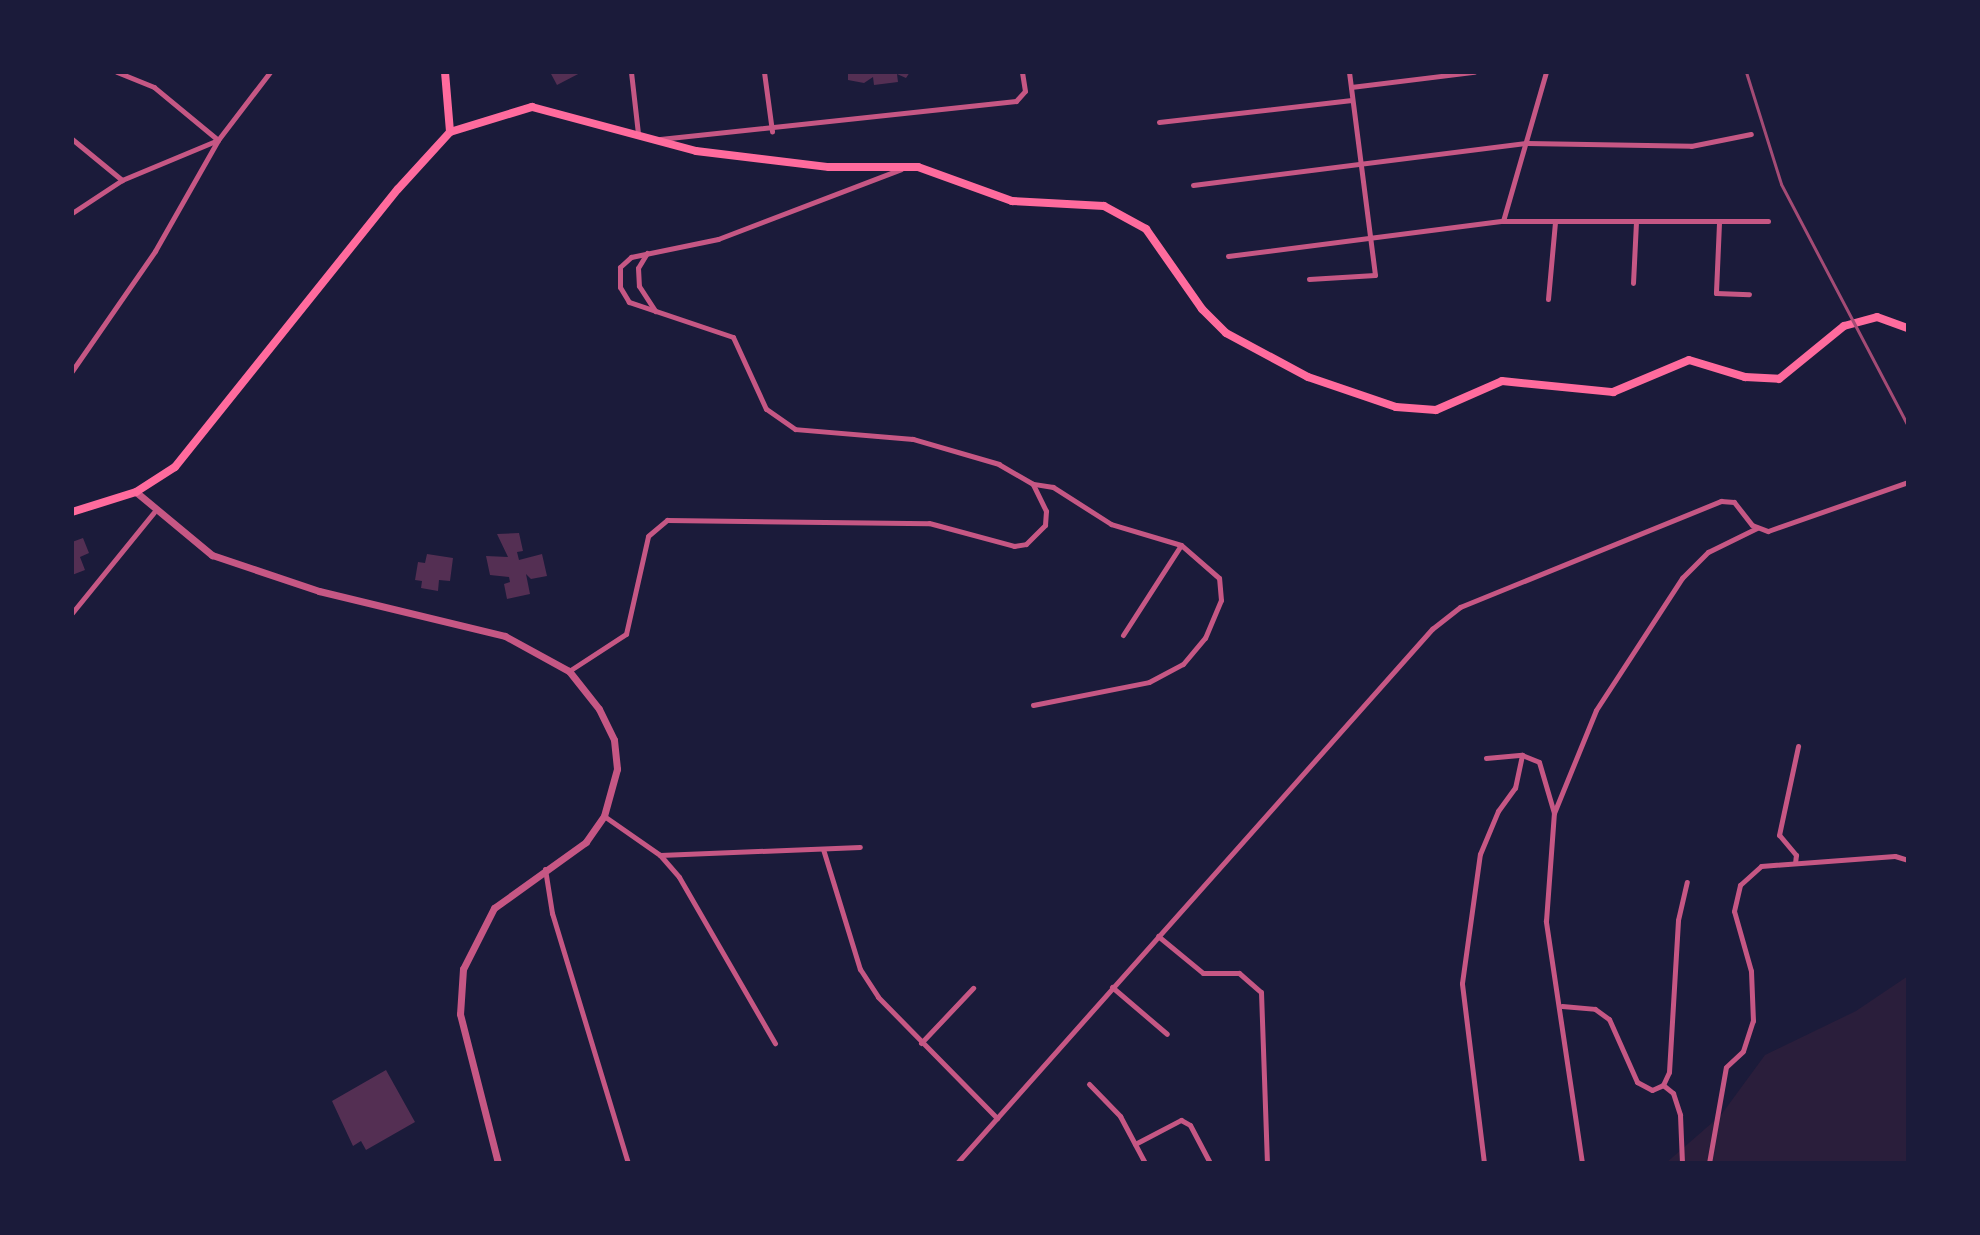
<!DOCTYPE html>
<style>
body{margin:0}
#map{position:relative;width:1980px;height:1235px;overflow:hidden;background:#1b1b3a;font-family:"Noto Sans",sans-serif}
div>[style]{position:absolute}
.green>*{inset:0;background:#2a1e3b}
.building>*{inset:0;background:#542f53}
.minor>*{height:5px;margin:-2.5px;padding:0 2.5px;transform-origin:2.5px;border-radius:2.5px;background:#c65784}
.tertiary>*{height:7px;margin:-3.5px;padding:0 3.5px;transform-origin:3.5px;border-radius:3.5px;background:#c65784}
.primary>*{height:8px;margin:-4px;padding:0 4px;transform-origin:4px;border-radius:4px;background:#ff6b9d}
.rail>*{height:3px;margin:-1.5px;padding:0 1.5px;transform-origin:1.5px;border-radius:1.5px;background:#a44b75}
span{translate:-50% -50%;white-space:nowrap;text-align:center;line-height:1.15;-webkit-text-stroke:5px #1b1b3a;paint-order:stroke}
.frame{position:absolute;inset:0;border:74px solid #1b1b3a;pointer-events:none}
</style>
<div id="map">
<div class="green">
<div style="clip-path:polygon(1908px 976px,1908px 1163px,1666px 1163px,1721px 1115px,1765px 1055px,1856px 1011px)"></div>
</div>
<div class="building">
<div style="clip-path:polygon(550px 72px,582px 72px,557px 85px)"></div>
<div style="clip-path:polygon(848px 72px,910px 72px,906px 78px,897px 74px,898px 82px,874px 85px,873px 77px,864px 83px,848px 80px)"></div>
<div style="clip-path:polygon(519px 533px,523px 551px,517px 552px,519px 560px,542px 554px,547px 576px,531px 579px,526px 574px,530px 594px,507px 599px,504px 584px,510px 582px,509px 577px,490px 575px,486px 556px,508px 557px,497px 534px)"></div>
<div style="clip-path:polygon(83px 538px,89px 553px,80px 557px,85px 570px,72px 575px,72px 542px)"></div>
<div style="clip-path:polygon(427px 554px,453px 558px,450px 581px,439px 580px,438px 591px,421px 588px,422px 581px,415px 580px,418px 562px,425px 563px)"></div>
<div style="clip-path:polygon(386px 1070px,415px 1122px,366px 1150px,361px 1141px,353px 1146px,332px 1101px)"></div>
</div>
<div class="minor">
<div style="left:631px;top:72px;width:61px;rotate:83.5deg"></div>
<div style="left:764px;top:72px;width:60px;rotate:82.3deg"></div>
<div style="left:1351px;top:87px;width:124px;rotate:-7deg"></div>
<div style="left:1159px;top:122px;width:194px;rotate:-6.5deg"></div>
<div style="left:72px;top:139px;width:65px;rotate:39.4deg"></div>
<div style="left:660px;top:139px;width:358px;rotate:-6.1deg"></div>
<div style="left:1016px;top:101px;width:13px;rotate:-48deg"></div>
<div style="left:1025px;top:91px;width:19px;rotate:-99deg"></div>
<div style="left:1193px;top:185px;width:337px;rotate:-7.2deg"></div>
<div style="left:1527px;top:143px;width:164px;rotate:1deg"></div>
<div style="left:1691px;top:146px;width:61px;rotate:-11.3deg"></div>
<div style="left:72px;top:213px;width:60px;rotate:-33.4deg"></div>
<div style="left:122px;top:180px;width:104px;rotate:-22.6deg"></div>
<div style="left:218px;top:140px;width:83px;rotate:-140.4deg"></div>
<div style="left:154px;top:87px;width:40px;rotate:-158deg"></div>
<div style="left:1503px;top:221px;width:155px;rotate:-73.9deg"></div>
<div style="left:1719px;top:223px;width:70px;rotate:92.5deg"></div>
<div style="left:1716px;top:293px;width:33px;rotate:2deg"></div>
<div style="left:647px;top:253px;width:17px;rotate:121deg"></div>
<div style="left:638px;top:268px;width:18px;rotate:87deg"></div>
<div style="left:639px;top:286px;width:30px;rotate:57deg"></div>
<div style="left:1228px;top:256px;width:277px;rotate:-7.3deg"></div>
<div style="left:1503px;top:221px;width:265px"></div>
<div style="left:1309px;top:279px;width:66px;rotate:-3.5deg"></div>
<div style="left:1375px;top:275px;width:205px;rotate:-97.3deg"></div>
<div style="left:1633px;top:283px;width:61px;rotate:-87.2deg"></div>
<div style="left:1548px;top:299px;width:77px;rotate:-84.8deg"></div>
<div style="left:72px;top:371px;width:146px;rotate:-55.3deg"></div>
<div style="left:155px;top:251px;width:128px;rotate:-60.4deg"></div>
<div style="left:218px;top:140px;width:86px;rotate:-52.6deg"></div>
<div style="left:72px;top:613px;width:130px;rotate:-50.9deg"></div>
<div style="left:1123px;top:635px;width:107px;rotate:-57.2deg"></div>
<div style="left:569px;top:671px;width:68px;rotate:-33deg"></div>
<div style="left:626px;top:634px;width:100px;rotate:-77.3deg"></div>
<div style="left:648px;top:536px;width:25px;rotate:-40deg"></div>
<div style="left:667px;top:520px;width:262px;rotate:0.7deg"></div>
<div style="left:929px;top:523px;width:88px;rotate:15.1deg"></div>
<div style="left:1014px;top:546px;width:12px;rotate:-9deg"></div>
<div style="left:1026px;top:544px;width:27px;rotate:-45deg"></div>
<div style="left:1045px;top:525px;width:14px;rotate:-86deg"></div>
<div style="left:1046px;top:511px;width:30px;rotate:-116deg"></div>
<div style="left:1033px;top:484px;width:39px;rotate:-150deg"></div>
<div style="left:999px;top:464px;width:90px;rotate:-163.8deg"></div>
<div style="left:913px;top:439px;width:118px;rotate:-175.2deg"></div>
<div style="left:795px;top:429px;width:35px;rotate:-145deg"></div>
<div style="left:766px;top:409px;width:79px;rotate:-114.6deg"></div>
<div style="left:733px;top:337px;width:110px;rotate:-161.4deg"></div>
<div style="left:629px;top:302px;width:17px;rotate:-121deg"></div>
<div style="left:620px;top:287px;width:20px;rotate:-90deg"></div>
<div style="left:620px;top:267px;width:15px;rotate:-42deg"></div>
<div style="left:631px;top:257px;width:89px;rotate:-11.7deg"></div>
<div style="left:718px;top:239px;width:196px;rotate:-20.9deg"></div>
<div style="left:1033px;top:705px;width:118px;rotate:-11.2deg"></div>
<div style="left:1149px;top:682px;width:38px;rotate:-28deg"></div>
<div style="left:1183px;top:664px;width:34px;rotate:-50deg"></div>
<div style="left:1205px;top:638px;width:41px;rotate:-67.2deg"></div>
<div style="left:1221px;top:600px;width:22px;rotate:-95deg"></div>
<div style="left:1219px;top:578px;width:50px;rotate:-139deg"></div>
<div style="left:1181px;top:545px;width:73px;rotate:-163.3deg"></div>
<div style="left:1111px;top:524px;width:69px;rotate:-147.5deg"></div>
<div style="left:1053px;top:487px;width:20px;rotate:-171deg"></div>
<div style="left:1486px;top:758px;width:36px;rotate:-5deg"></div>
<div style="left:604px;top:816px;width:68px;rotate:34.9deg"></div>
<div style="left:660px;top:855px;width:29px;rotate:49deg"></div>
<div style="left:679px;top:877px;width:192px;rotate:60deg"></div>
<div style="left:823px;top:849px;width:126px;rotate:72.9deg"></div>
<div style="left:860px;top:969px;width:33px;rotate:57deg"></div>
<div style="left:878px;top:997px;width:170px;rotate:45.5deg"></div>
<div style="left:660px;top:855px;width:200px;rotate:-2.3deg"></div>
<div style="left:1795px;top:863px;width:8px;rotate:-83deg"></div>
<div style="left:1796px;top:855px;width:26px;rotate:-130deg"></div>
<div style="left:1779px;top:835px;width:91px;rotate:-77.9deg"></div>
<div style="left:545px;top:869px;width:45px;rotate:81deg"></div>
<div style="left:552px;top:913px;width:261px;rotate:73.1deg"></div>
<div style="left:1158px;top:936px;width:58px;rotate:39.4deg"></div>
<div style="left:1203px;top:973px;width:36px"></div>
<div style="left:1239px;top:973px;width:29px;rotate:41deg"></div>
<div style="left:1261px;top:992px;width:171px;rotate:88deg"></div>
<div style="left:1112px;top:987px;width:72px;rotate:40.5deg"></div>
<div style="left:1562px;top:1006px;width:33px;rotate:5deg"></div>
<div style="left:1595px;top:1009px;width:17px;rotate:36deg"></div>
<div style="left:1609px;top:1019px;width:69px;rotate:66deg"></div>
<div style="left:1637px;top:1082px;width:17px;rotate:28deg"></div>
<div style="left:1652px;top:1090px;width:12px;rotate:-24deg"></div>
<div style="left:1663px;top:1085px;width:14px;rotate:-65deg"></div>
<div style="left:1669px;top:1072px;width:152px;rotate:-86.6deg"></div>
<div style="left:1678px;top:920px;width:39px;rotate:-77deg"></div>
<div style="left:921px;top:1043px;width:76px;rotate:-46.6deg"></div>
<div style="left:1089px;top:1084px;width:45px;rotate:45.9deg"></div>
<div style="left:1120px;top:1116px;width:53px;rotate:62deg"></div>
<div style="left:1663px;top:1085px;width:13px;rotate:39deg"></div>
<div style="left:1673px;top:1093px;width:23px;rotate:72deg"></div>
<div style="left:1680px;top:1115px;width:48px;rotate:87.6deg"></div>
<div style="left:1135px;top:1144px;width:52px;rotate:-27.6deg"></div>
<div style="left:1181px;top:1120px;width:10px;rotate:29deg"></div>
<div style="left:1190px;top:1125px;width:43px;rotate:62.2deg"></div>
<div style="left:376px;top:1163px;width:32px"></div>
<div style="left:957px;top:1163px;width:715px;rotate:-48.35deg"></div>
<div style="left:1432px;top:629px;width:36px;rotate:-38deg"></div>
<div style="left:1460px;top:607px;width:282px;rotate:-22.1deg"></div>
<div style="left:1721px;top:501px;width:13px;rotate:4deg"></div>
<div style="left:1734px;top:502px;width:29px;rotate:52deg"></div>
<div style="left:1752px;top:525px;width:17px;rotate:21deg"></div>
<div style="left:1768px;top:531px;width:148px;rotate:-19.3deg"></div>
<div style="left:1484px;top:1163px;width:181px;rotate:-97deg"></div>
<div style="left:1462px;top:983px;width:130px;rotate:-82.1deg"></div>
<div style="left:1480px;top:854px;width:47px;rotate:-67.3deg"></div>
<div style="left:1498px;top:811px;width:29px;rotate:-54deg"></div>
<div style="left:1515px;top:788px;width:34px;rotate:-78deg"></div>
<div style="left:1522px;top:755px;width:18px;rotate:22deg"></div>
<div style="left:1539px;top:762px;width:53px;rotate:73.6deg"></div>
<div style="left:1582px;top:1163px;width:245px;rotate:-98.5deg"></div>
<div style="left:1546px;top:921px;width:108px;rotate:-85.8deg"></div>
<div style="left:1554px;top:813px;width:111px;rotate:-67.8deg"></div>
<div style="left:1596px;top:710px;width:158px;rotate:-56.9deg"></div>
<div style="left:1682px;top:578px;width:37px;rotate:-45deg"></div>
<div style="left:1708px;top:552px;width:55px;rotate:-26.1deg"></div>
<div style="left:1709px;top:1163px;width:97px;rotate:-80deg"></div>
<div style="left:1726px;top:1067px;width:23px;rotate:-43deg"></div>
<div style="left:1743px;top:1051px;width:32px;rotate:-72deg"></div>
<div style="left:1753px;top:1021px;width:50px;rotate:-92.3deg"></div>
<div style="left:1751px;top:971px;width:62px;rotate:-105.8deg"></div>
<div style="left:1734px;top:911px;width:27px;rotate:-77deg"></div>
<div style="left:1740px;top:885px;width:28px;rotate:-42deg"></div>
<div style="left:1761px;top:866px;width:134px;rotate:-4.3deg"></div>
<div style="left:1895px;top:856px;width:14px;rotate:17deg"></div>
</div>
<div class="tertiary">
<div style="left:136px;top:492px;width:99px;rotate:39.7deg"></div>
<div style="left:212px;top:555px;width:113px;rotate:18.6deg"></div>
<div style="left:319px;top:591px;width:191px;rotate:13.6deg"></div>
<div style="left:505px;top:636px;width:73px;rotate:28.7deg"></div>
<div style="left:569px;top:671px;width:48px;rotate:51.7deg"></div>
<div style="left:599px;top:709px;width:34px;rotate:64deg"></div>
<div style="left:614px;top:740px;width:29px;rotate:84deg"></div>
<div style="left:617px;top:769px;width:49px;rotate:105.5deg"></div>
<div style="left:604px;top:816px;width:32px;rotate:125deg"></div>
<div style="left:586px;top:842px;width:113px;rotate:144.3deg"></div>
<div style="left:494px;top:908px;width:68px;rotate:116.9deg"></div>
<div style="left:463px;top:969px;width:45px;rotate:93.8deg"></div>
<div style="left:460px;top:1014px;width:154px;rotate:75.7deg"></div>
</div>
<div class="primary">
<div style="left:445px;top:72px;width:60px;rotate:85.2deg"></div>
<div style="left:72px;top:512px;width:67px;rotate:-17.4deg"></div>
<div style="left:136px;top:492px;width:46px;rotate:-32.7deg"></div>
<div style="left:175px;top:467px;width:356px;rotate:-51.3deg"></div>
<div style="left:398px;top:189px;width:77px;rotate:-47.6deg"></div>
<div style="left:450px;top:132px;width:86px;rotate:-17deg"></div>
<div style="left:532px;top:107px;width:170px;rotate:15deg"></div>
<div style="left:696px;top:151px;width:134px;rotate:6.9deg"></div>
<div style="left:829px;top:167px;width:89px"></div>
<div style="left:918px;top:167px;width:100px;rotate:19.9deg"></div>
<div style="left:1012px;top:201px;width:92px;rotate:3.1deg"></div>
<div style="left:1104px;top:206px;width:48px;rotate:28.7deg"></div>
<div style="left:1146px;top:229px;width:98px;rotate:55deg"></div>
<div style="left:1202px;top:309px;width:34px;rotate:45deg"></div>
<div style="left:1226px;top:333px;width:93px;rotate:28.2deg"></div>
<div style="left:1308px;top:377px;width:93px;rotate:18.8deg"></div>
<div style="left:1396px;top:407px;width:40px;rotate:4.3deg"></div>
<div style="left:1436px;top:410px;width:72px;rotate:-23.7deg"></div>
<div style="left:1502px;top:381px;width:112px;rotate:5.7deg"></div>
<div style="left:1613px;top:392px;width:82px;rotate:-22.8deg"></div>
<div style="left:1689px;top:360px;width:59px;rotate:16.9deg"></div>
<div style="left:1745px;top:377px;width:34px;rotate:3deg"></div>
<div style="left:1779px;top:379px;width:84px;rotate:-39.2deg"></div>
<div style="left:1844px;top:326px;width:34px;rotate:-15deg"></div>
<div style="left:1877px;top:317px;width:33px;rotate:20deg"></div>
</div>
<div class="rail">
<div style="left:1746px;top:72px;width:117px;rotate:72.6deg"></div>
<div style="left:1781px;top:184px;width:273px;rotate:62.3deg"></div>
</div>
<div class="frame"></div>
</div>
